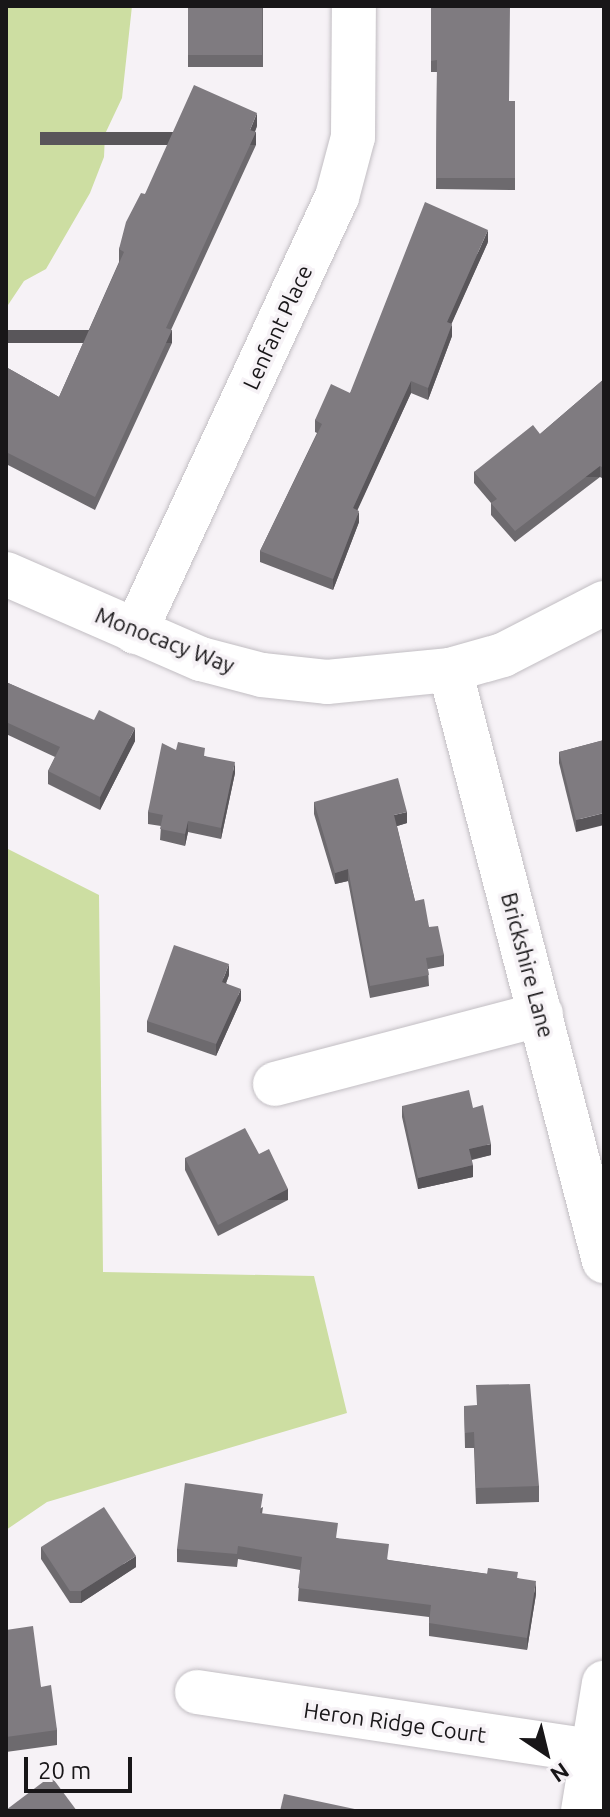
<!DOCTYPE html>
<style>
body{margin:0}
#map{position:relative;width:610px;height:1817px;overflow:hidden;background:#f6f2f6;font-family:Ubuntu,sans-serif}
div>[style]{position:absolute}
.green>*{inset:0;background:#cddea2}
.roads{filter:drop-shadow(0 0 2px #c2bec3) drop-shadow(0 0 2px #c2bec3)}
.minor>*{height:44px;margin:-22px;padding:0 22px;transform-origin:22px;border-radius:22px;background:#fff}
.wall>*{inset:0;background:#6d6a6e;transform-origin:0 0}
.shaded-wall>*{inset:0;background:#59565a;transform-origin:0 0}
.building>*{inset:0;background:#7f7b80;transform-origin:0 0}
span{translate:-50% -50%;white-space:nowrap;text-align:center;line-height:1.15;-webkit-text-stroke:7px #f6f2f6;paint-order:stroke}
.street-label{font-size:22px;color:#181618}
.frame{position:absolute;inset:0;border:8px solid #181618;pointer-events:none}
.north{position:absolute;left:506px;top:1713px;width:80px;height:80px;-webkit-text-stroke:6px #f6f2f6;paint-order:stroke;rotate:145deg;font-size:22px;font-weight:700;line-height:32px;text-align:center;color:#181618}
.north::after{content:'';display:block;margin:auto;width:28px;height:36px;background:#181618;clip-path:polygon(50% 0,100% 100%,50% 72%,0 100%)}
.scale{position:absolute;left:24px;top:1757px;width:108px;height:36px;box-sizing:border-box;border:4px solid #181618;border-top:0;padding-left:10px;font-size:24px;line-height:28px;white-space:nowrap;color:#181618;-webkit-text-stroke:6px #f6f2f6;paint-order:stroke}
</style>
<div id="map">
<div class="green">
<div style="clip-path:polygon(6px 6px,132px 6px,122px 98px,105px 134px,104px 157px,90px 193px,46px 269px,24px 281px,6px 308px)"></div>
<div style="clip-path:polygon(6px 848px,99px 895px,103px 1272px,314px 1276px,347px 1413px,47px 1502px,6px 1530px)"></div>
</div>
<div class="roads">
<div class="minor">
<div style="left:6px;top:574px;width:213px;rotate:23.6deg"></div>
<div style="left:201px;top:659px;width:63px;rotate:14.7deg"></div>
<div style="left:262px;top:675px;width:65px;rotate:6.1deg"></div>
<div style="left:327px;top:682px;width:124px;rotate:-5.6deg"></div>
<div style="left:450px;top:670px;width:55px;rotate:-15.8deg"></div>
<div style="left:503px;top:655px;width:114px;rotate:-27.2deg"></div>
<div style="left:135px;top:632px;width:480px;rotate:-65.1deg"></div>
<div style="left:337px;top:197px;width:62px;rotate:-75.1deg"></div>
<div style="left:353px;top:137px;width:131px;rotate:-89.6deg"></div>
<div style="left:450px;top:670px;width:611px;rotate:75.39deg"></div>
<div style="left:275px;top:1084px;width:275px;rotate:-14.7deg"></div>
<div style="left:197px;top:1692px;width:412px;rotate:8.5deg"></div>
<div style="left:583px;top:1811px;width:130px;rotate:-80.7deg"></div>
</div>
</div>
<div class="wall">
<div style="left:188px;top:6px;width:75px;height:61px"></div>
<div style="clip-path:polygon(431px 6px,509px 101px,515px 101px,515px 190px,436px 189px,437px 72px,431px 72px)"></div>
<div style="clip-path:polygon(257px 126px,255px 132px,256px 145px,171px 330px,172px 343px,95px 510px,6px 464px,6px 367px,59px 397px,119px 262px,119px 249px,145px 194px)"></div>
<div style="clip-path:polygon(488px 242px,451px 324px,452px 336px,428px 400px,411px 393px,357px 510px,359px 522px,333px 590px,260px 562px,260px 551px,317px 433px,315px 432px,315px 420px,350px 393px)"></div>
<div style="clip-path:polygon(604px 379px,604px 479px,600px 477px,515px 542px,491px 515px,491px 503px,474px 483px,474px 472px,540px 434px)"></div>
<div style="clip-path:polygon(6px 673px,8px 683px,135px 741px,100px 810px,48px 784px,48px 771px,55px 757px,6px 734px)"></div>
<div style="clip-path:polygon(604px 740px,576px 832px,559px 763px,559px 752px)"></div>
<div style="clip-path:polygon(176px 750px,205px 756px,235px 773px,221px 839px,188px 832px,185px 846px,160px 840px,161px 826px,148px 824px,148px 812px)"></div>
<div style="clip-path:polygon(314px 802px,407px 823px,397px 826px,415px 901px,444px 955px,444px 966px,428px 969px,429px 986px,370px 998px,348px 881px,335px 884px,314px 814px)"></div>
<div style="clip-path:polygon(229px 975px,226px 983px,241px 1000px,216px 1056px,147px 1032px,147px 1021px)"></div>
<div style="clip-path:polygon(402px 1106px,473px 1108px,491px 1155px,472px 1160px,473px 1177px,418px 1189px,402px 1117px)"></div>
<div style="clip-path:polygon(259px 1154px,288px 1200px,218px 1236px,185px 1170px,185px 1158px)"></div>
<div style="clip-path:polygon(464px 1406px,539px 1486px,539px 1502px,476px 1504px,474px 1448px,465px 1448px)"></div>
<div style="clip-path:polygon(263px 1507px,262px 1514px,337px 1538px,389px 1560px,518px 1578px,536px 1594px,527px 1650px,429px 1636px,429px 1617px,298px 1601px,300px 1570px,238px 1559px,237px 1567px,177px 1562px,177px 1549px)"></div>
<div style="clip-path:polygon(41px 1547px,136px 1567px,81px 1603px,70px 1603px,41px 1559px)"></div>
<div style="clip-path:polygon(6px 1630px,41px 1687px,57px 1730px,57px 1745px,6px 1752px)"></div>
</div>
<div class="shaded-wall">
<div style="clip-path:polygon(257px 113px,257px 126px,250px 142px,250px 130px)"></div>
<div style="left:256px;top:132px;width:13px;height:216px;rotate:90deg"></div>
<div style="clip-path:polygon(488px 230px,488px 242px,447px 334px,447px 322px)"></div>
<div style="clip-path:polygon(452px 324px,452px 336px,428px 400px,428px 388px)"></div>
<div style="left:172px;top:330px;width:13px;height:184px;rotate:90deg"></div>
<div style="clip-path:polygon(411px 381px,411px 393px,353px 520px,353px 508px)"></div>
<div style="left:600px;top:466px;width:11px;height:107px;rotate:90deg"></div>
<div style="clip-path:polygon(359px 511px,359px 522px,333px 590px,333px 579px)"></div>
<div style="clip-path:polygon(135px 728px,135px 741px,100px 810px,100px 797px)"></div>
<div style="clip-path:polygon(235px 762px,235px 773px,221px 839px,221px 828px)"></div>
<div style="clip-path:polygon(407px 812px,407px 823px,394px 827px,394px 815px)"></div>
<div style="clip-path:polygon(604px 813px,604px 825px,576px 832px,576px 820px)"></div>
<div style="clip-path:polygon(188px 821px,188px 832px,185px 846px,185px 834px)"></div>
<div style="clip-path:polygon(348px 869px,348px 881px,335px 884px,335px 873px)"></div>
<div style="clip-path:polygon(229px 964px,229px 975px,222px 994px,222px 982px)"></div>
<div style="clip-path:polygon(241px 989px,241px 1000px,216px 1056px,216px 1044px)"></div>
<div style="clip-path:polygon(491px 1144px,491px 1155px,469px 1160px,469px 1149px)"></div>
<div style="clip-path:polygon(473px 1165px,473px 1177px,418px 1189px,418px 1178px)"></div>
<div style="left:288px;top:1189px;width:11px;height:79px;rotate:90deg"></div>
<div style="clip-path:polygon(136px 1556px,136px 1567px,81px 1603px,81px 1591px)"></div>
<div style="clip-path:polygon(536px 1581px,536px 1594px,527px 1650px,527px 1638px)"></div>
</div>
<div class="building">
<div style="left:188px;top:6px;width:74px;height:49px"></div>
<div style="clip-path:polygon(431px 6px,510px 6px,509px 101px,515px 101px,515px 178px,436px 178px,437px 60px,431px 61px)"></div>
<div style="clip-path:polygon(194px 85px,257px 113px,250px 130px,256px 132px,166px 328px,172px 330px,95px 497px,6px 452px,6px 367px,59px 397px,124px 252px,119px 249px,126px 222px,141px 193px,145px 194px)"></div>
<div style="clip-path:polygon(425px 202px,488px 230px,447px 322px,452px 324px,428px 388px,411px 381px,353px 508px,359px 511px,333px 579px,260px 551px,322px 424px,315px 420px,331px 384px,350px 393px)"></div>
<div style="clip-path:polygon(604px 379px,604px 468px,600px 466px,515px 531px,491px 503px,497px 499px,474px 472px,533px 425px,540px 434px)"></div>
<div style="clip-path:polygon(6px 682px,94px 720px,99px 710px,135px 728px,100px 797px,48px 771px,60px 747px,6px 722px)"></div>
<div style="clip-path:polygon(604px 740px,604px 813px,576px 820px,559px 752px)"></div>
<div style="clip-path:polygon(178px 742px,205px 748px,204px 756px,235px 762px,221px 828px,188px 821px,185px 834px,160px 829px,163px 815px,148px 812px,162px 743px,176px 750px)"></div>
<div style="clip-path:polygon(398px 778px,407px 812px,394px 815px,415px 901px,424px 899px,429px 927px,438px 926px,444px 955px,426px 958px,429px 975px,370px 986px,348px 869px,335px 873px,314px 802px)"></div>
<div style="clip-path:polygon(174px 945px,229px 964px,222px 982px,241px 989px,216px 1044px,147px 1021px)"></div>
<div style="clip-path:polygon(469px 1090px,473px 1108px,483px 1105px,491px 1144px,469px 1149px,473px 1165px,418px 1178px,402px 1106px)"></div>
<div style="clip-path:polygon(245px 1128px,259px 1154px,269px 1149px,288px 1189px,218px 1225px,185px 1158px)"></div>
<div style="clip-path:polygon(530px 1384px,539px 1486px,476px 1488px,474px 1432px,465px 1433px,464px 1406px,477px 1405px,476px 1385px)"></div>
<div style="clip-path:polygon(185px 1483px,263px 1494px,260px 1513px,338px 1523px,336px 1538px,389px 1544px,387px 1560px,487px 1574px,488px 1568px,518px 1572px,517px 1578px,536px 1581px,527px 1638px,429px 1623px,431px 1605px,298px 1588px,302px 1557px,238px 1546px,237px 1554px,177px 1549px)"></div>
<div style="clip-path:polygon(104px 1507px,136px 1556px,81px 1591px,70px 1591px,41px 1547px)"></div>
<div style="clip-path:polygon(33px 1626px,41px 1687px,51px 1685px,57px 1730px,6px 1737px,6px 1630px)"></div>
<div style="clip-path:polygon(51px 1776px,77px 1811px,6px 1811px,6px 1810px)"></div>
<div style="clip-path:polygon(284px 1794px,364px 1811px,280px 1811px)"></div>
</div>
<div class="street-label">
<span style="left:277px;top:327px;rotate:-65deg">Lenfant Place</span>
<span style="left:165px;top:640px;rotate:21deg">Monocacy Way</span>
<span style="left:528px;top:965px;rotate:75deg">Brickshire Lane</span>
<span style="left:395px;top:1722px;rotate:8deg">Heron Ridge Court</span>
</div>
<div class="frame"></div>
<div class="north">N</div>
<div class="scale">20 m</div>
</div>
